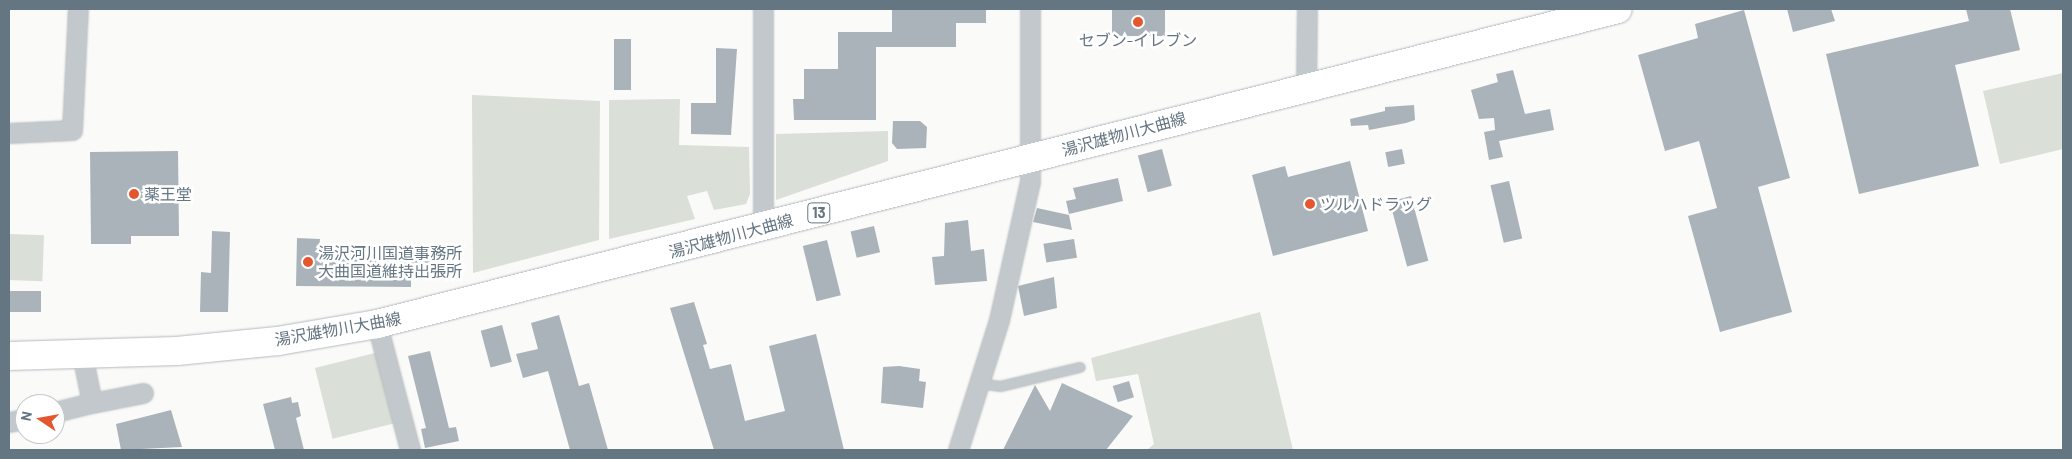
<!DOCTYPE html>
<meta charset="utf-8">
<style>
body{margin:0}
#map{position:relative;width:2072px;height:459px;overflow:hidden;background:#fafaf8;font-family:Barlow,"Noto Sans JP",sans-serif}
div>[style]{position:absolute}
.green>*{inset:0;background:#dadfd7;transform-origin:0 0}
.building>*{inset:0;background:#aab3b9;transform-origin:0 0}
.roads{filter:drop-shadow(0 0 1px #b5babe) drop-shadow(0 0 1px #b5babe)}
.lane>*{height:9px;margin:-4.5px;padding:0 4.5px;transform-origin:4.5px;border-radius:4.5px;background:#c3c8cc}
.street>*{height:19px;margin:-9.5px;padding:0 9.5px;transform-origin:9.5px;border-radius:9.5px;background:#c3c8cc}
.primary>*{height:28px;margin:-14px;padding:0 14px;transform-origin:14px;border-radius:14px;background:#fff}
.dots>*{width:14px;height:14px;translate:-50% -50%;box-sizing:border-box;border:2px solid #fff;border-radius:50%}
span{translate:-50% -50%;white-space:nowrap;text-align:center;line-height:1.15;-webkit-text-stroke:5px #fff;paint-order:stroke}
.shield-label span{padding:1px 4px;background:#fff;border:1px solid;border-radius:4px;-webkit-text-stroke-width:0}
.shield-label{font-size:15px;color:#657683;font-weight:700}
.poi-label{font-size:16px;color:#657683}
.left{translate:0 -50%;text-align:left}
.street-label{font-size:16px;color:#657683}
.frame{position:absolute;inset:0;border:10px solid #657683;pointer-events:none}
.north{position:absolute;left:15px;top:394px;width:50px;height:50px;box-sizing:border-box;background:#fff;border:1px solid #c1c8cd;border-radius:50%;rotate:282deg;font-size:14px;font-weight:700;line-height:20px;text-align:center;color:#657683}
.north::after{content:'';display:block;margin:auto;width:18px;height:22px;background:#e4572e;clip-path:polygon(50% 0,100% 100%,50% 72%,0 100%)}
</style>
<div id="map">
<div class="green">
<div style="clip-path:polygon(2063px 73px,2063px 149px,2000px 164px,1983px 91px)"></div>
<div style="clip-path:polygon(472px 95px,600px 101px,599px 240px,473px 273px)"></div>
<div style="clip-path:polygon(680px 99px,679px 145px,749px 147px,750px 194px,746px 204px,714px 210px,707px 191px,687px 196px,695px 219px,609px 239px,609px 100px)"></div>
<div style="clip-path:polygon(888px 131px,888px 161px,776px 200px,776px 134px)"></div>
<div style="left:9px;top:234px;width:35px;height:46px;rotate:2deg"></div>
<div style="clip-path:polygon(1260px 312px,1293px 450px,1147px 450px,1154px 444px,1138px 374px,1096px 381px,1091px 358px)"></div>
<div style="left:379px;top:352px;width:73px;height:66px;rotate:76deg"></div>
</div>
<div class="building">
<div style="clip-path:polygon(892px 9px,986px 9px,986px 23px,956px 23px,956px 47px,876px 47px,876px 120px,794px 120px,793px 99px,804px 99px,804px 69px,838px 69px,838px 32px,892px 32px)"></div>
<div style="left:1112px;top:9px;width:53px;height:27px"></div>
<div style="clip-path:polygon(1787px 9px,1831px 9px,1835px 21px,1793px 32px)"></div>
<div style="clip-path:polygon(1966px 9px,2010px 9px,2020px 50px,1955px 65px,1979px 166px,1859px 194px,1826px 54px,1969px 21px)"></div>
<div style="clip-path:polygon(1744px 10px,1790px 178px,1758px 187px,1792px 312px,1720px 332px,1688px 216px,1717px 208px,1699px 141px,1665px 151px,1638px 55px,1698px 38px,1695px 24px)"></div>
<div style="left:614px;top:39px;width:17px;height:51px"></div>
<div style="clip-path:polygon(716px 48px,737px 49px,731px 135px,691px 134px,691px 103px,716px 103px)"></div>
<div style="clip-path:polygon(1513px 70px,1525px 114px,1550px 109px,1554px 130px,1499px 141px,1503px 157px,1489px 160px,1484px 132px,1495px 130px,1494px 118px,1479px 119px,1471px 90px,1498px 82px,1496px 74px)"></div>
<div style="clip-path:polygon(1414px 105px,1415px 120px,1406px 123px,1369px 130px,1368px 125px,1351px 126px,1350px 119px,1385px 111px,1385px 107px)"></div>
<div style="clip-path:polygon(893px 121px,920px 121px,927px 127px,926px 148px,897px 149px,892px 143px)"></div>
<div style="left:1162px;top:149px;width:38px;height:25px;rotate:75deg"></div>
<div style="left:1402px;top:149px;width:15px;height:17px;rotate:79deg"></div>
<div style="clip-path:polygon(178px 151px,179px 236px,131px 236px,131px 244px,91px 244px,90px 152px)"></div>
<div style="clip-path:polygon(1350px 161px,1368px 231px,1273px 256px,1252px 175px,1285px 166px,1288px 177px)"></div>
<div style="clip-path:polygon(1118px 178px,1123px 201px,1069px 214px,1066px 201px,1076px 199px,1073px 188px)"></div>
<div style="left:1509px;top:181px;width:59px;height:19px;rotate:77deg"></div>
<div style="left:1411px;top:196px;width:67px;height:22px;rotate:75deg"></div>
<div style="clip-path:polygon(1037px 208px,1069px 215px,1072px 230px,1033px 222px)"></div>
<div style="clip-path:polygon(968px 220px,971px 251px,984px 249px,987px 281px,935px 285px,932px 257px,944px 256px,945px 223px)"></div>
<div style="left:874px;top:226px;width:27px;height:24px;rotate:77deg"></div>
<div style="clip-path:polygon(212px 231px,230px 232px,228px 312px,200px 312px,201px 272px,211px 273px)"></div>
<div style="clip-path:polygon(297px 238px,320px 239px,319px 259px,419px 260px,419px 254px,450px 254px,450px 271px,445px 275px,411px 276px,411px 287px,296px 286px)"></div>
<div style="left:1074px;top:239px;width:19px;height:31px;rotate:81deg"></div>
<div style="left:827px;top:240px;width:57px;height:25px;rotate:76deg"></div>
<div style="clip-path:polygon(1054px 277px,1057px 308px,1024px 316px,1018px 286px)"></div>
<div style="left:9px;top:291px;width:32px;height:21px"></div>
<div style="clip-path:polygon(694px 302px,707px 344px,703px 345px,710px 369px,731px 364px,745px 421px,785px 411px,769px 346px,816px 334px,844px 450px,714px 450px,670px 308px)"></div>
<div style="clip-path:polygon(559px 315px,579px 386px,589px 383px,608px 450px,570px 450px,548px 371px,523px 378px,516px 354px,538px 349px,531px 323px)"></div>
<div style="left:502px;top:325px;width:38px;height:22px;rotate:75deg"></div>
<div style="clip-path:polygon(430px 351px,449px 428px,456px 427px,459px 441px,425px 448px,421px 429px,426px 428px,408px 356px)"></div>
<div style="clip-path:polygon(899px 366px,920px 369px,919px 381px,926px 382px,923px 408px,881px 403px,883px 367px)"></div>
<div style="left:1129px;top:381px;width:17px;height:17px;rotate:73deg"></div>
<div style="clip-path:polygon(1062px 383px,1133px 416px,1106px 450px,1003px 450px,1035px 385px,1050px 411px)"></div>
<div style="clip-path:polygon(291px 397px,292px 403px,298px 402px,301px 416px,296px 418px,304px 450px,275px 450px,263px 404px)"></div>
<div style="clip-path:polygon(171px 410px,182px 447px,121px 450px,116px 424px)"></div>
</div>
<div class="roads">
<div class="lane">
<div style="left:979px;top:383px;width:21px;rotate:8deg"></div>
<div style="left:1000px;top:386px;width:82px;rotate:-13.4deg"></div>
</div>
<div class="street">
<div style="left:1306px;top:88px;width:79px;rotate:-89.3deg"></div>
<div style="left:9px;top:133px;width:63px;rotate:-2.7deg"></div>
<div style="left:72px;top:130px;width:121px;rotate:-87.2deg"></div>
<div style="left:763px;top:227px;width:218px;rotate:-90deg"></div>
<div style="left:377px;top:324px;width:130px;rotate:75.3deg"></div>
<div style="left:92px;top:403px;width:52px;rotate:-11.1deg"></div>
<div style="left:55px;top:412px;width:38px;rotate:-14deg"></div>
<div style="left:92px;top:403px;width:50px;rotate:-101.5deg"></div>
<div style="left:9px;top:422px;width:16px;rotate:-11deg"></div>
<div style="left:958px;top:450px;width:136px;rotate:-72.5deg"></div>
<div style="left:999px;top:320px;width:142px;rotate:-77.4deg"></div>
<div style="left:1030px;top:181px;width:172px;rotate:-90deg"></div>
</div>
<div class="primary">
<div style="left:9px;top:356px;width:168px;rotate:-1.7deg"></div>
<div style="left:177px;top:351px;width:101px;rotate:-5.7deg"></div>
<div style="left:278px;top:341px;width:100px;rotate:-9.7deg"></div>
<div style="left:377px;top:324px;width:1280px;rotate:-14.24deg"></div>
</div>
</div>
<div class="dots">
<div style="left:1138px;top:22px;background:#e4572e"></div>
<div style="left:134px;top:194px;background:#e4572e"></div>
<div style="left:1310px;top:204px;background:#e4572e"></div>
<div style="left:308px;top:262px;background:#e4572e"></div>
</div>
<div class="shield-label">
<span style="left:819px;top:213px">13</span>
</div>
<div class="poi-label">
<span style="left:1138px;top:40px">セブン-イレブン</span>
<span class="left" style="left:144px;top:194px">薬王堂</span>
<span class="left" style="left:1320px;top:204px">ツルハドラッグ</span>
<span class="left" style="left:318px;top:262px">湯沢河川国道事務所<br>大曲国道維持出張所</span>
</div>
<div class="street-label">
<span style="left:1124px;top:134px;rotate:-15deg">湯沢雄物川大曲線</span>
<span style="left:731px;top:236px;rotate:-15deg">湯沢雄物川大曲線</span>
<span style="left:338px;top:329px;rotate:-10deg">湯沢雄物川大曲線</span>
</div>
<div class="frame"></div>
<div class="north">N</div>
</div>
